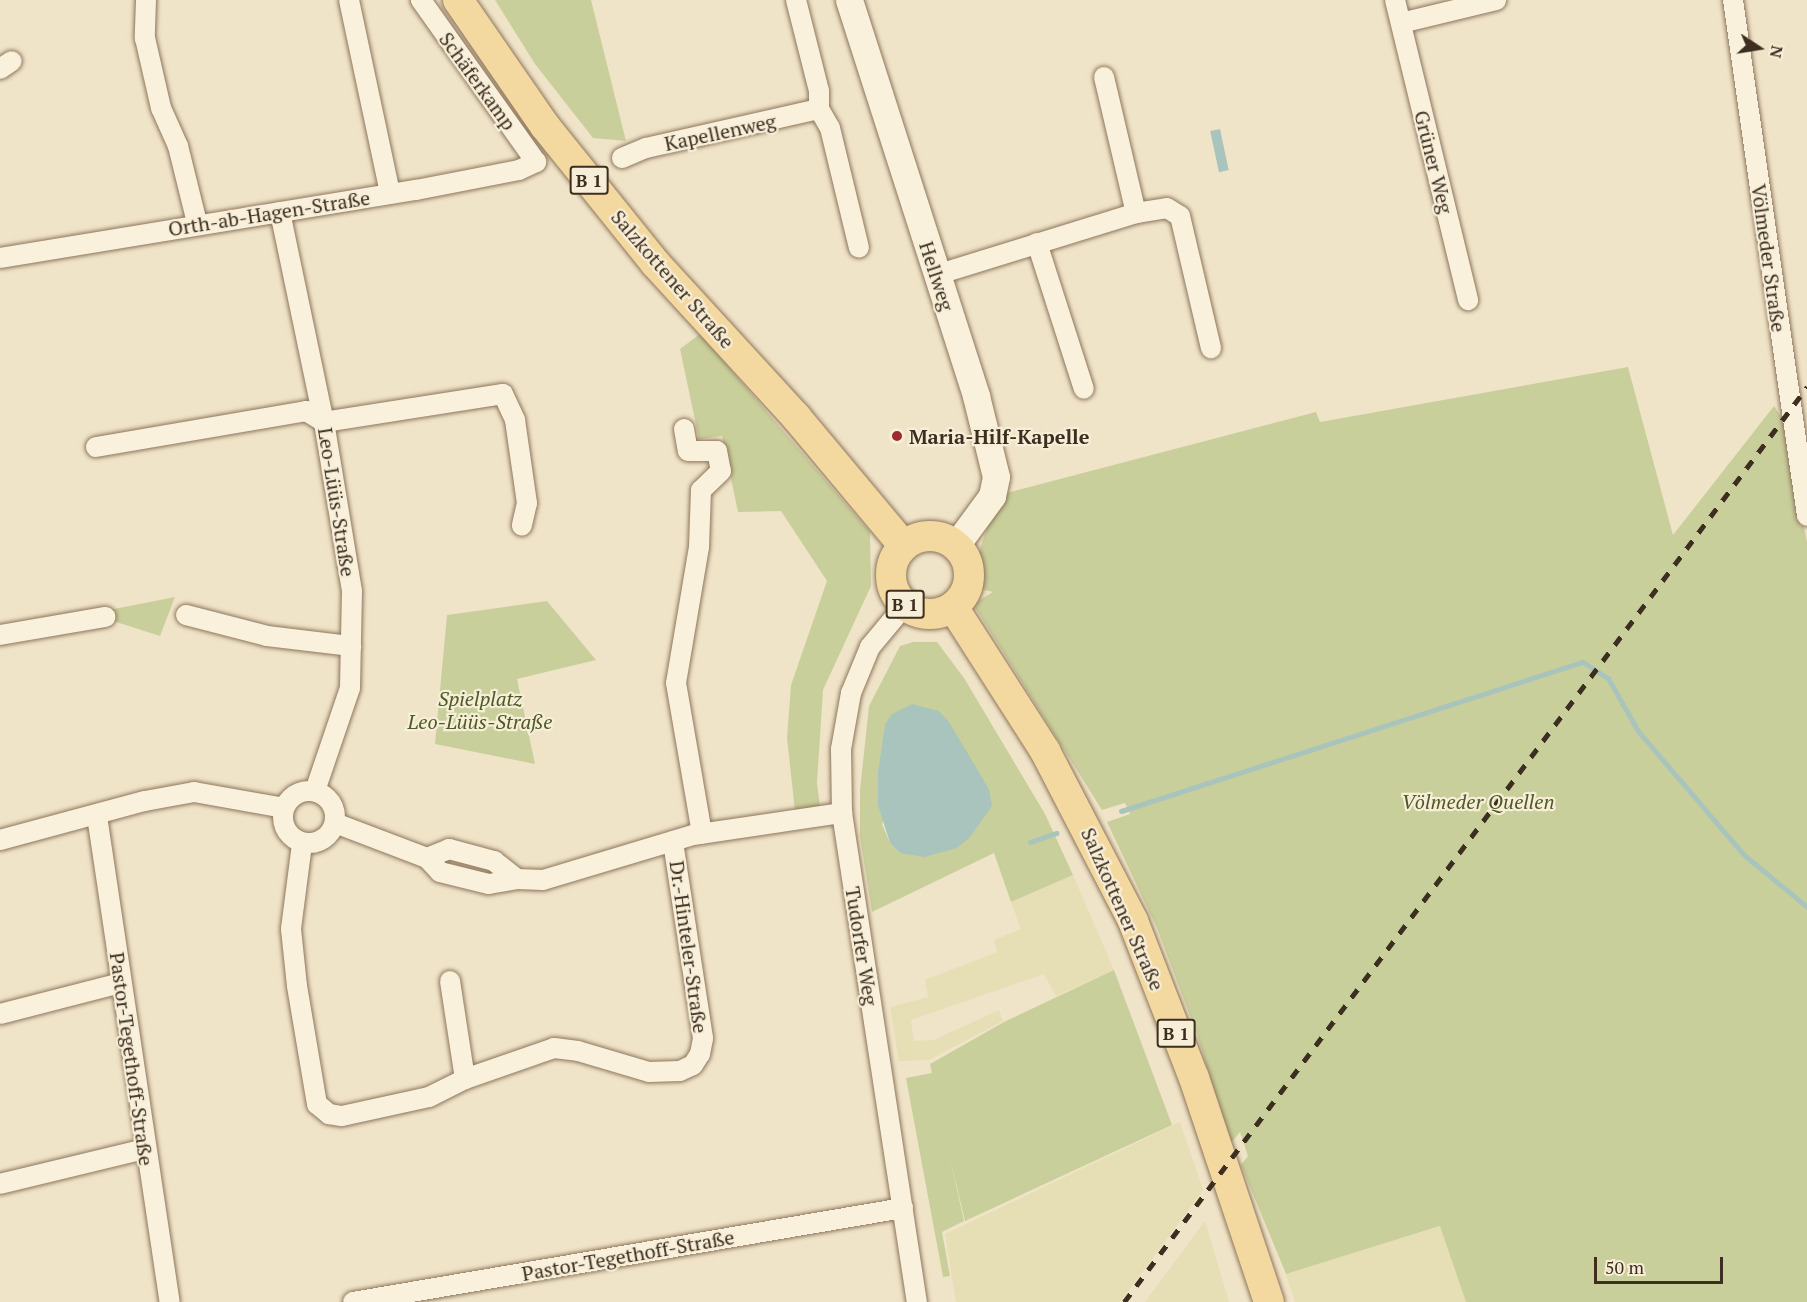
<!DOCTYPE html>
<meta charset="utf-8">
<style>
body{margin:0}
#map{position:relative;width:1807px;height:1302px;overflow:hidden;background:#f0e4c8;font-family:"PT Serif",serif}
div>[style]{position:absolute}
.farmland>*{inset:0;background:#e6deb5}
.green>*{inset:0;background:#c9cf9b}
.water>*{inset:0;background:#a9c4bc;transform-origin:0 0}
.stream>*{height:5px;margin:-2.5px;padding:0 2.5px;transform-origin:2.5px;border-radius:2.5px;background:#a9c4bc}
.roads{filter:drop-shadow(0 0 2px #8d765c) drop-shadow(0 0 2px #8d765c)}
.minor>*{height:20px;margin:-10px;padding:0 10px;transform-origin:10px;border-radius:10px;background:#faf1dc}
.minor>.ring{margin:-10px;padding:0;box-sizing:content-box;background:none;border:20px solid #faf1dc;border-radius:50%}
.secondary>*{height:27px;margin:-13.5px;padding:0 13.5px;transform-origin:13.5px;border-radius:13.5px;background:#faf1dc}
.primary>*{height:30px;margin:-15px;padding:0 15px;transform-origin:15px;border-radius:15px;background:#f3d9a0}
.primary>.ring{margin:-15px;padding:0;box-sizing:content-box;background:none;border:30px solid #f3d9a0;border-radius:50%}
.rail>*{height:4.5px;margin-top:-2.25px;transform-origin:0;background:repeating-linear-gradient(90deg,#3d2e20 0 10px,transparent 0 20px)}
.dots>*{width:16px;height:16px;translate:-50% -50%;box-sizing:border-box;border:3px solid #f7eed8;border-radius:50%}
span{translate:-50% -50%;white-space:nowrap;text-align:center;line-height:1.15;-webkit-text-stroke:4.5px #f7eed8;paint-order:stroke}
.shield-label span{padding:2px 4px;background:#f7eed8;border:2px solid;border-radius:4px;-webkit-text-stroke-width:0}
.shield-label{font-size:18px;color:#3d2e20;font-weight:700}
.street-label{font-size:20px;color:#3d2e20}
.poi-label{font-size:20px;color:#3d2e20;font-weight:700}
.left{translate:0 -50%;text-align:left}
.park-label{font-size:20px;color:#4d5a26;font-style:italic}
.north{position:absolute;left:1729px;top:18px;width:60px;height:60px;-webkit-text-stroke:4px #f7eed8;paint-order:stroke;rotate:102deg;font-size:16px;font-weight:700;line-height:24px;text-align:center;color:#3d2e20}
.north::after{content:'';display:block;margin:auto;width:21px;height:27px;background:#3d2e20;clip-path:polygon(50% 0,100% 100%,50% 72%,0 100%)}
.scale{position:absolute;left:1594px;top:1257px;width:129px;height:27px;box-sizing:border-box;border:3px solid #3d2e20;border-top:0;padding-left:8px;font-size:18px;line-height:21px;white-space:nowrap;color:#3d2e20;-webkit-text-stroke:4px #f7eed8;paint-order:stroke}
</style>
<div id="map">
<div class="farmland">
<div style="clip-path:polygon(1073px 875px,1114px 970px,1056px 996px,1044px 974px,911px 1020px,914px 1041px,934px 1040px,999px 1010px,1003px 1021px,929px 1060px,899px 1061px,890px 1007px,928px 997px,925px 980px,997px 952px,994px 940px,1021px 929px,1011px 902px)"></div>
<div style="clip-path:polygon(1180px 1122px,1203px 1190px,1120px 1302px,956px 1302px,945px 1234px)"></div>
<div style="clip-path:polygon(1205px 1221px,1229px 1302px,1145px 1302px)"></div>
<div style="clip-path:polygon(1441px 1226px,1466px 1302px,1295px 1302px,1286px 1274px)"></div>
</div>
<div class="green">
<div style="clip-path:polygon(495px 0,591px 0,626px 141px,593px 138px,535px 64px)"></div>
<div style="clip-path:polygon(700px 334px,870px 532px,871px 586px,823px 690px,817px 783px,820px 807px,795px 811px,787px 738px,791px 685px,827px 581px,781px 511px,738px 512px,722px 436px,699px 439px,680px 349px)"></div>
<div style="clip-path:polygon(1628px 367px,1673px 535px,1774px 406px,1783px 419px,1807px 542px,1807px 1302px,1466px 1302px,1440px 1226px,1286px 1274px,1241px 1165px,1248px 1156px,1240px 1132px,1230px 1144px,1197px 1034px,1157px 928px,1107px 822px,1130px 814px,1125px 803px,1102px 810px,973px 604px,993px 592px,972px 587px,980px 548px,999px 495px,1316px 412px,1320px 422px)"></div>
<div style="clip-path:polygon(175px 597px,160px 636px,110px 620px,109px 610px)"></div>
<div style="clip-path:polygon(547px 601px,596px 660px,517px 679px,535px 764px,435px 744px,447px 615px)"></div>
<div style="clip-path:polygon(evenodd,913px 642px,937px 642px,964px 678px,1045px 814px,1073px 875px,1011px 902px,994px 853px,872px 912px,860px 836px,860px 790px,869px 706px,900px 646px,913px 642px,939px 711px,989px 789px,900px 853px,890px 843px,882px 824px,939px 711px)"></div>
<div style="clip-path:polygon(1114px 970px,1172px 1125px,965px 1221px,950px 1158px,964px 1221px,942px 1232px,950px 1276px,943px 1277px,906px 1078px,932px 1073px,930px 1064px,1004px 1022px)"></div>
</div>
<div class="water">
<div style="left:1220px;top:129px;width:42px;height:10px;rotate:78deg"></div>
<div style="clip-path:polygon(912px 704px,939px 711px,949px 722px,989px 789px,992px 806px,970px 837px,957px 848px,924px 857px,900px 853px,890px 843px,878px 805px,878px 773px,885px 724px,892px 714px)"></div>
</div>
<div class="stream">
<div style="left:1121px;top:811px;width:485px;rotate:-17.9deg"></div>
<div style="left:1583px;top:662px;width:30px;rotate:33deg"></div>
<div style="left:1608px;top:678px;width:61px;rotate:60.5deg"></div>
<div style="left:1638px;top:731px;width:162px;rotate:49.5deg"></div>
<div style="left:1743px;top:854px;width:83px;rotate:39.6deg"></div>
<div style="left:1030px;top:842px;width:28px;rotate:-19deg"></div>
</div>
<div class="roads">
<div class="minor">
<div style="left:146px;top:0;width:38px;rotate:92deg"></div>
<div style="left:145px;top:38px;width:72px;rotate:77.1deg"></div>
<div style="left:161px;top:108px;width:42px;rotate:65.9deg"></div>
<div style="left:178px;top:146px;width:79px;rotate:76.1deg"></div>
<div style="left:349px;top:0;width:197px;rotate:78deg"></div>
<div style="left:796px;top:0;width:94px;rotate:75.8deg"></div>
<div style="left:819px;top:91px;width:18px;rotate:90deg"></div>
<div style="left:819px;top:109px;width:22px;rotate:60deg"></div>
<div style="left:830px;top:128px;width:123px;rotate:76.4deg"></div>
<div style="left:1395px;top:0;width:309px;rotate:76.3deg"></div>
<div style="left:1733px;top:0;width:521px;rotate:81.84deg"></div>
<div style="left:1401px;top:23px;width:98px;rotate:-13.6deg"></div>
<div style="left:0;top:69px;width:14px;rotate:-34deg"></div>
<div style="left:1104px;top:77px;width:140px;rotate:76.8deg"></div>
<div style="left:622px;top:158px;width:26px;rotate:-23deg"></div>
<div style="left:646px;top:148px;width:177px;rotate:-12.7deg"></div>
<div style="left:280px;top:212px;width:215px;rotate:78.2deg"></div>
<div style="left:324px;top:422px;width:171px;rotate:80.6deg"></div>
<div style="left:352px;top:591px;width:97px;rotate:91.2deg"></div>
<div style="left:350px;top:688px;width:109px;rotate:108.8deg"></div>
<div style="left:1037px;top:243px;width:153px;rotate:72.2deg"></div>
<div style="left:0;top:258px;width:422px;rotate:-9.3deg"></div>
<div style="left:416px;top:190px;width:105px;rotate:-11deg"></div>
<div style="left:519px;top:170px;width:19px;rotate:-25deg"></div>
<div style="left:536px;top:162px;width:199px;rotate:-125.4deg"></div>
<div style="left:936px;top:275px;width:209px;rotate:-17.2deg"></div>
<div style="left:1136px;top:213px;width:31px;rotate:-9deg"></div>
<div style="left:1167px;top:208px;width:15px;rotate:32deg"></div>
<div style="left:1180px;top:216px;width:136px;rotate:76.8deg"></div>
<div style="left:684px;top:429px;width:22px;rotate:80deg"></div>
<div style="left:688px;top:451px;width:29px"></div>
<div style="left:717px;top:451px;width:20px;rotate:79deg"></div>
<div style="left:721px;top:471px;width:28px;rotate:136deg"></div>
<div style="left:701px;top:490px;width:57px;rotate:92deg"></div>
<div style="left:699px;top:547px;width:138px;rotate:99.6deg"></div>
<div style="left:676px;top:683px;width:153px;rotate:80.2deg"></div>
<div style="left:96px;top:447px;width:213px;rotate:-9.7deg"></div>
<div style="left:306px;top:411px;width:21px;rotate:31deg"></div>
<div style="left:324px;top:422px;width:181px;rotate:-8.9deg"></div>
<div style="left:503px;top:394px;width:29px;rotate:65deg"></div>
<div style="left:515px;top:420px;width:84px;rotate:81.8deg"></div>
<div style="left:527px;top:503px;width:23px;rotate:103deg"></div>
<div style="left:905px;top:605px;width:55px;rotate:129.8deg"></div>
<div style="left:870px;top:647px;width:50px;rotate:112.4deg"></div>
<div style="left:851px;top:693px;width:57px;rotate:100.1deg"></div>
<div style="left:841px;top:749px;width:64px;rotate:89.1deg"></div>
<div style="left:842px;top:813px;width:495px;rotate:81.3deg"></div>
<div style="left:186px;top:615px;width:84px;rotate:14.5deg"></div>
<div style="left:267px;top:636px;width:85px;rotate:6.8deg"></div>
<div style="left:0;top:635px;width:107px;rotate:-9.7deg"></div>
<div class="ring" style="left:283px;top:791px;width:32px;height:32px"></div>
<div style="left:97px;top:816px;width:491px;rotate:81.5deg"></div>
<div style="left:335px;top:823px;width:98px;rotate:20.8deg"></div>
<div style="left:427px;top:858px;width:19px;rotate:47deg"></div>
<div style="left:440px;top:872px;width:50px;rotate:13.8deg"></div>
<div style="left:489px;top:884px;width:28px;rotate:-10deg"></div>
<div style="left:517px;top:879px;width:26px;rotate:2deg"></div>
<div style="left:543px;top:880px;width:157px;rotate:-16.7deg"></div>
<div style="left:693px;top:835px;width:151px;rotate:-8.4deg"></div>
<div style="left:0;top:840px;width:150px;rotate:-15.1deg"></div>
<div style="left:145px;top:801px;width:50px;rotate:-10.4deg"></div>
<div style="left:194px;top:792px;width:91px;rotate:10.1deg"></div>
<div style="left:302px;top:844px;width:86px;rotate:97.4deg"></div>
<div style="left:291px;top:929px;width:57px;rotate:84deg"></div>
<div style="left:297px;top:986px;width:120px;rotate:80.4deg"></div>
<div style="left:317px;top:1104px;width:16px;rotate:40deg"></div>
<div style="left:329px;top:1114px;width:13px;rotate:9deg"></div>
<div style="left:342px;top:1116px;width:89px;rotate:-12.3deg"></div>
<div style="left:429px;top:1097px;width:40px;rotate:-26.6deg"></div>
<div style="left:465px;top:1079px;width:94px;rotate:-19.2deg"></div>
<div style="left:554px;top:1048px;width:24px;rotate:7deg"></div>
<div style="left:578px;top:1051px;width:74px;rotate:16.5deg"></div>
<div style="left:649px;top:1072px;width:31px;rotate:-2deg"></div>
<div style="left:680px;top:1071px;width:14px;rotate:-25deg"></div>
<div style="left:693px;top:1065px;width:13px;rotate:-58deg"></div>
<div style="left:700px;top:1054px;width:16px;rotate:-79deg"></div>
<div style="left:703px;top:1038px;width:199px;rotate:-98.7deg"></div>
<div style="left:427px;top:858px;width:24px;rotate:-22deg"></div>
<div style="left:449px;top:849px;width:47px;rotate:14.9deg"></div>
<div style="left:494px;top:861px;width:29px;rotate:38deg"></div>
<div style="left:450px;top:981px;width:99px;rotate:81.3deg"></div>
<div style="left:0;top:1014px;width:125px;rotate:-14.4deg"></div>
<div style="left:0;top:1184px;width:149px;rotate:-13.6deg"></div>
<div style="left:353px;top:1302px;width:558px;rotate:-9.7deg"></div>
</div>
<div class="secondary">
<div style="left:849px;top:0;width:416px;rotate:72.2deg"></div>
<div style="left:976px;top:396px;width:83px;rotate:76.1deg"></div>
<div style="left:996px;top:477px;width:19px;rotate:102deg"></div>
<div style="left:992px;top:496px;width:61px;rotate:126.3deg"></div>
</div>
<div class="primary">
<div style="left:458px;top:0;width:153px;rotate:55.4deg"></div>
<div style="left:545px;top:126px;width:176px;rotate:51.2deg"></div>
<div style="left:655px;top:263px;width:209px;rotate:47.5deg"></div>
<div style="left:796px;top:417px;width:168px;rotate:50.1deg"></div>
<div class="ring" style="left:891px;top:536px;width:48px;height:48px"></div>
<div style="left:953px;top:607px;width:171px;rotate:57.4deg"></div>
<div style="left:1045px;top:751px;width:191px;rotate:62.6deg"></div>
<div style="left:1133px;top:921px;width:168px;rotate:68.8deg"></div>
<div style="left:1194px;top:1078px;width:236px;rotate:71.5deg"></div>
</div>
</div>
<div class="rail">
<div style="left:1124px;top:1302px;width:1142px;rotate:-53.26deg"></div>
</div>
<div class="dots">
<div style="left:897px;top:436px;background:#9e2a2b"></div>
</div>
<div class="shield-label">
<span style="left:589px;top:180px">B 1</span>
<span style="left:905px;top:604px">B 1</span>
<span style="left:1176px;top:1033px">B 1</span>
</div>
<div class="street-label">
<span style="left:478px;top:81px;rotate:54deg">Schäferkamp</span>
<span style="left:720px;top:132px;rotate:-12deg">Kapellenweg</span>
<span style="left:1434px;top:162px;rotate:76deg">Grüner Weg</span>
<span style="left:269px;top:213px;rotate:-9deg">Orth-ab-Hagen-Straße</span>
<span style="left:1769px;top:258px;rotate:82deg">Völmeder Straße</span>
<span style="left:937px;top:276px;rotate:72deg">Hellweg</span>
<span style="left:673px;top:279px;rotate:49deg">Salzkottener Straße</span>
<span style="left:337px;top:502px;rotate:81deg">Leo-Lüüs-Straße</span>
<span style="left:1123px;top:909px;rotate:66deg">Salzkottener Straße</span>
<span style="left:862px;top:946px;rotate:81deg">Tudorfer Weg</span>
<span style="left:689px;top:947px;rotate:82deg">Dr.-Hinteler-Straße</span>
<span style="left:132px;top:1059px;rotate:82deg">Pastor-Tegethoff-Straße</span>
<span style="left:628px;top:1255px;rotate:-10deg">Pastor-Tegethoff-Straße</span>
</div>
<div class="poi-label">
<span class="left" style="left:909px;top:436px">Maria-Hilf-Kapelle</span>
</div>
<div class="park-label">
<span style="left:480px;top:710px">Spielplatz<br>Leo-Lüüs-Straße</span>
<span style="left:1478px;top:801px">Völmeder Quellen</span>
</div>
<div class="north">N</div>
<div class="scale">50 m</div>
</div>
